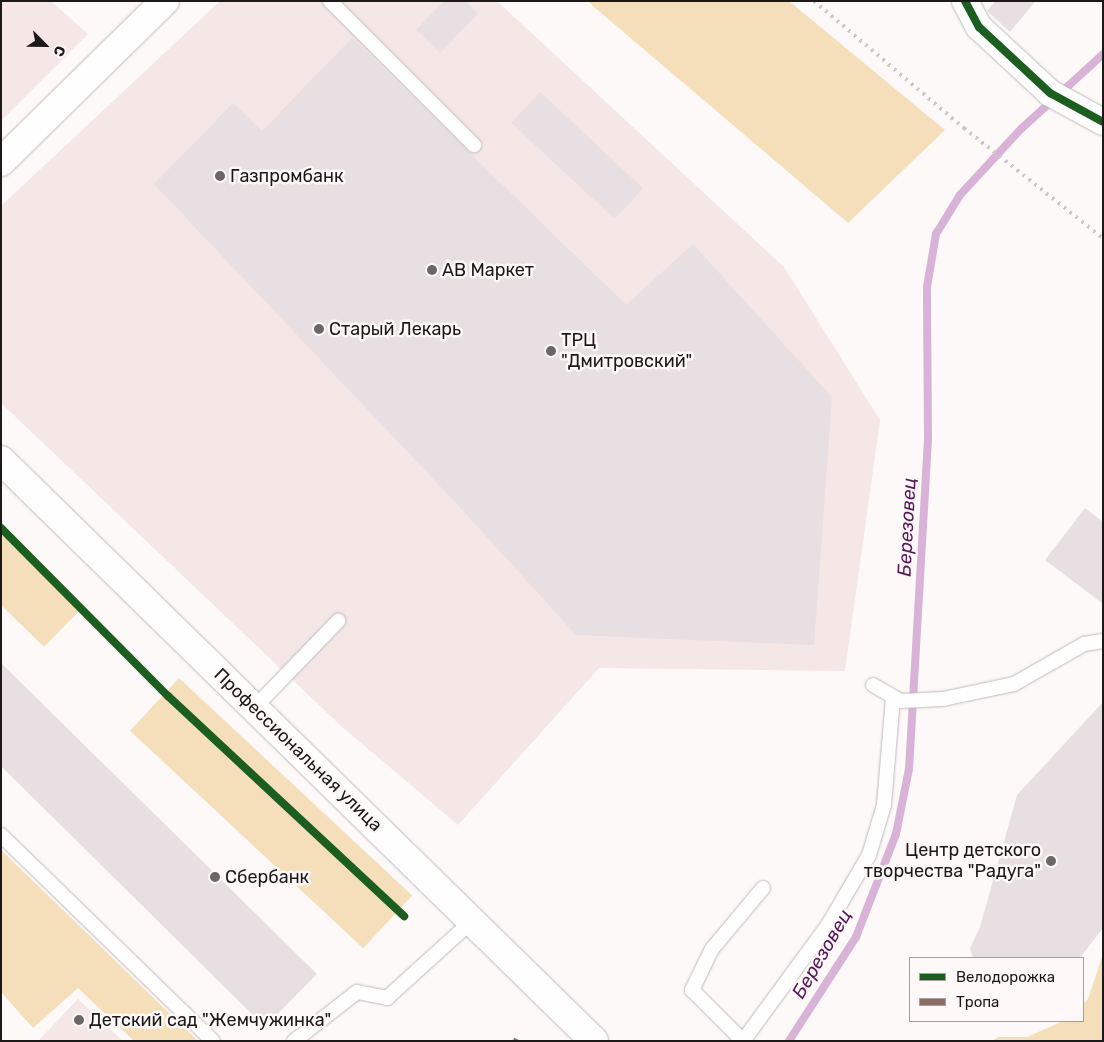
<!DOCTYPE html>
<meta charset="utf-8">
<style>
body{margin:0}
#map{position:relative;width:1104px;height:1042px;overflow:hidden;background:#fef9f9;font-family:Rubik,sans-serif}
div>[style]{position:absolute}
.built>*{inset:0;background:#f4e7e6}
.green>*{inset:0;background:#f5dfbb;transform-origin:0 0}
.stream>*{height:8px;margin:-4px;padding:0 4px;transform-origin:4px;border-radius:4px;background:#d9b2d8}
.building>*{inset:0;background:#e7dfe1;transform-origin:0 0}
.roads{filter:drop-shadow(0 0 1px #bfbbbb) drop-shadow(0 0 1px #bfbbbb)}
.lane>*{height:14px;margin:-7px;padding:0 7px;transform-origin:7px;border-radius:7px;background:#fffefe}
.street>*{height:26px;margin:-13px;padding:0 13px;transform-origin:13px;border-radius:13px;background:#fffefe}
.primary>*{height:28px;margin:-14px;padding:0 14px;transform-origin:14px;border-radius:14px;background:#fffefe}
.rail>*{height:4px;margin-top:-2px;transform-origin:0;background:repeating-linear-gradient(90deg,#cac9c9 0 2.5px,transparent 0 7.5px)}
.quiet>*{height:6px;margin-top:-3px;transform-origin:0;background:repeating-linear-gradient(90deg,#8d6e63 0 12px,transparent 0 18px)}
.cycleway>*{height:8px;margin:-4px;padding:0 4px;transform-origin:4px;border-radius:4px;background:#1b5e20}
.dots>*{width:14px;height:14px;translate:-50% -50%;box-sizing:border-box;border:2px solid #fff8f8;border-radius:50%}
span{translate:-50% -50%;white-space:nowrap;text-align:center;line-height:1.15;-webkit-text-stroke:5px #fff8f8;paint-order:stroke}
.poi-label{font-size:18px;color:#1c1918}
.left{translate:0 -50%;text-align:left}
.right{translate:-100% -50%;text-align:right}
.street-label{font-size:18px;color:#1c1918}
.water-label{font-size:19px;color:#561659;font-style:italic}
.frame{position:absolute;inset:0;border:2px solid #1c1918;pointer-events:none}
.legend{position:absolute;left:909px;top:957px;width:175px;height:65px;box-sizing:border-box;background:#fff8f8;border:1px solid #a49f9e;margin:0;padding:6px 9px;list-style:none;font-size:15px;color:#1c1918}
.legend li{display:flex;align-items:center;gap:10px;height:25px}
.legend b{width:25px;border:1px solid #a49f9e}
.north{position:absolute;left:20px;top:20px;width:50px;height:50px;-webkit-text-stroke:4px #fff8f8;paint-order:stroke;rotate:113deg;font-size:14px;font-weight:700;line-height:20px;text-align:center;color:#1c1918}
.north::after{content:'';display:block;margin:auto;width:18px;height:22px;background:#1c1918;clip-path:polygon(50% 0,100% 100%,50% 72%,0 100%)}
</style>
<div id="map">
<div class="built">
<div style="clip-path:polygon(1px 1px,51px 1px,88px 34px,1px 121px)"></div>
<div style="clip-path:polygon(220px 1px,497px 1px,784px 267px,880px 420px,845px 671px,599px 668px,458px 825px,341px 726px,1px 403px,1px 206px)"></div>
<div style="clip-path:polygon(78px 999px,123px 1041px,38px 1041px)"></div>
</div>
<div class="green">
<div style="clip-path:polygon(587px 1px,789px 1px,945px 130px,848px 223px)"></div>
<div style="clip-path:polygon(1px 534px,79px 611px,44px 647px,1px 605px)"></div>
<div style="left:179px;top:678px;width:319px;height:72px;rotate:43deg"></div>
<div style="clip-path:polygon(1px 850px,198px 1041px,134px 1041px,78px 988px,33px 1028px,1px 992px)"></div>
<div style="clip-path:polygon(1103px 954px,1103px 1041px,992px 1041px,998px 1037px,1027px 1037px,1063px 1021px,1083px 1021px,1083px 1004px,1088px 999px)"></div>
</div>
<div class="stream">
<div style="left:789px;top:1041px;width:124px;rotate:-57.2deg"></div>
<div style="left:856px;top:937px;width:110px;rotate:-68.8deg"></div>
<div style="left:896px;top:834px;width:66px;rotate:-78.7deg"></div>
<div style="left:909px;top:769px;width:331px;rotate:-86.7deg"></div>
<div style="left:928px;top:439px;width:152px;rotate:-90.4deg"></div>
<div style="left:927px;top:287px;width:54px;rotate:-80.4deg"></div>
<div style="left:936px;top:234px;width:46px;rotate:-58.4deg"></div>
<div style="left:960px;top:195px;width:90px;rotate:-47.3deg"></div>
<div style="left:1021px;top:129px;width:111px;rotate:-42.4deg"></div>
</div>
<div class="building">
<div style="clip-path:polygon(444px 1px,466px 1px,478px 14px,440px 53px,416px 30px)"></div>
<div style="clip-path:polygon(995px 1px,1036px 1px,1010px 32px,987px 11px)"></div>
<div style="clip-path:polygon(352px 38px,626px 305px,693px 244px,832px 397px,814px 645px,576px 635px,455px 502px,154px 184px,233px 103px,262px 131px)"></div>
<div style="left:540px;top:92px;width:141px;height:42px;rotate:43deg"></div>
<div style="clip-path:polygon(1085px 508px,1103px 522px,1103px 604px,1045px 560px)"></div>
<div style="clip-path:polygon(1px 663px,317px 974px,265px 1027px,1px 766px)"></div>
<div style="clip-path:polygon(1103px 702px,1103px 928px,1080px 958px,973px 958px,970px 948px,980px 927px,1017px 795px)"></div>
</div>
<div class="roads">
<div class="lane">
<div style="left:330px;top:1px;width:204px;rotate:45deg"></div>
<div style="left:873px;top:685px;width:32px;rotate:30deg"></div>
<div style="left:901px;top:701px;width:42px;rotate:-2.7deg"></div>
<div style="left:943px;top:699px;width:73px;rotate:-11.9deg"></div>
<div style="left:1014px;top:684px;width:81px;rotate:-29.7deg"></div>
<div style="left:1084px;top:644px;width:19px;rotate:-9deg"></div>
<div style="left:255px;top:707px;width:120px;rotate:-46deg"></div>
<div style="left:1px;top:835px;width:296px;rotate:44.2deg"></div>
<div style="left:763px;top:888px;width:80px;rotate:129.9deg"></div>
<div style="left:712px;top:949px;width:46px;rotate:116deg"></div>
<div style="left:692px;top:990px;width:72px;rotate:45deg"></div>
<div style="left:743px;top:1041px;width:144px;rotate:-53.8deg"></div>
<div style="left:828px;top:925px;width:81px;rotate:-59.6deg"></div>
<div style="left:869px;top:855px;width:52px;rotate:-73.3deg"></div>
<div style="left:884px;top:805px;width:108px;rotate:-85.2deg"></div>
<div style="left:294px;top:1041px;width:80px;rotate:-37.9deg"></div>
<div style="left:357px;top:992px;width:31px;rotate:11deg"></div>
<div style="left:387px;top:998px;width:115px;rotate:-42.2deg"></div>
</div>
<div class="street">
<div style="left:965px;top:1px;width:30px;rotate:62deg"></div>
<div style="left:979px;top:27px;width:97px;rotate:42.9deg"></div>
<div style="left:1050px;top:93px;width:60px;rotate:28.7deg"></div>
</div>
<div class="primary">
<div style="left:1px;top:162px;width:230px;rotate:-44.5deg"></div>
<div style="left:1px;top:460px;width:830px;rotate:44.41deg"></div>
</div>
</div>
<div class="rail">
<div style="left:814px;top:1px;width:197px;rotate:40.3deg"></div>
<div style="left:964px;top:128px;width:177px;rotate:38.4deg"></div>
</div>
<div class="quiet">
<div style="left:516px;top:1041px;width:2px;rotate:-63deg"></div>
</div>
<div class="cycleway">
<div style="left:965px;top:1px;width:30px;rotate:62deg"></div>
<div style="left:979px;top:27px;width:97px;rotate:42.9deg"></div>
<div style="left:1050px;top:93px;width:60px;rotate:28.7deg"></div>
<div style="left:1px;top:528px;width:237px;rotate:45.2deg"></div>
<div style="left:168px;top:696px;width:323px;rotate:43deg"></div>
</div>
<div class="dots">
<div style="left:220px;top:176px;background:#6b6767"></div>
<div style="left:432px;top:270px;background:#6b6767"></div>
<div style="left:319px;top:329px;background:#6b6767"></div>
<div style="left:551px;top:351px;background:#6b6767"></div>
<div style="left:1051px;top:861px;background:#6b6767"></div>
<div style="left:215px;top:877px;background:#6b6767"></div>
<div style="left:79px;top:1020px;background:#6b6767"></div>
</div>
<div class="poi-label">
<span class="left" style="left:230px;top:176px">Газпромбанк</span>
<span class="left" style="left:442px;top:270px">АВ Маркет</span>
<span class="left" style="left:329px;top:329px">Старый Лекарь</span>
<span class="left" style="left:561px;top:351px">ТРЦ<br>"Дмитровский"</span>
<span class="right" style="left:1041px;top:861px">Центр детского<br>творчества "Радуга"</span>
<span class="left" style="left:225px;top:877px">Сбербанк</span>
<span class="left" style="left:89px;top:1020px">Детский сад "Жемчужинка"</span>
</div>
<div class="street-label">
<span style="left:298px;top:750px;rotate:44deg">Профессиональная улица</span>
</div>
<div class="water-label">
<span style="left:907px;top:527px;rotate:-87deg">Березовец</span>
<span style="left:822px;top:954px;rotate:-60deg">Березовец</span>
</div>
<div class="frame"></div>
<ul class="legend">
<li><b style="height:6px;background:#1b5e20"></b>Велодорожка</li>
<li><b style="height:6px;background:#8d6e63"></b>Тропа</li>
</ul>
<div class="north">С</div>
</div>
